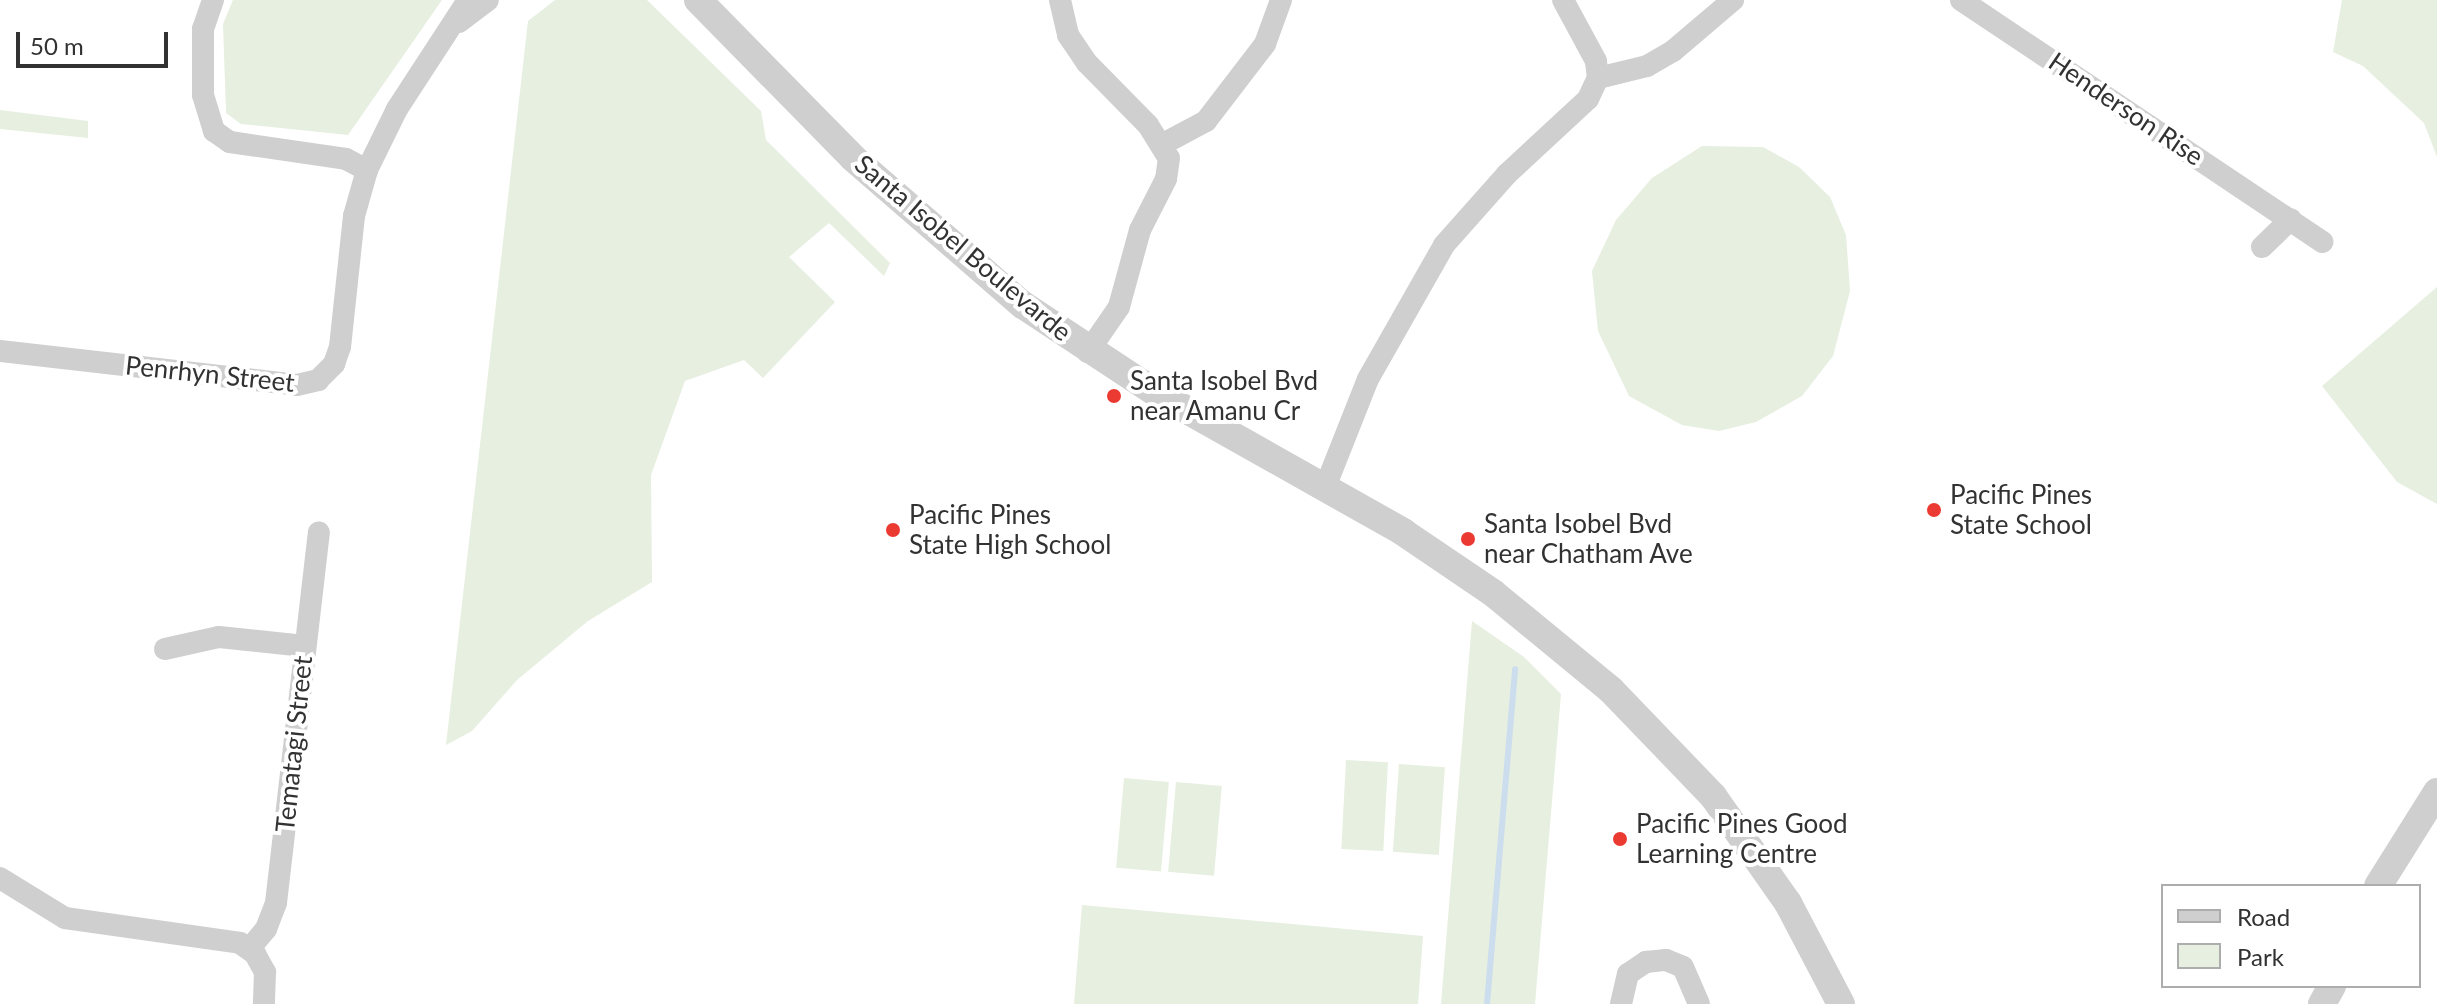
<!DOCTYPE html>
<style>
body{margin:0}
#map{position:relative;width:2437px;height:1004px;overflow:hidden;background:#fff;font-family:Lato,sans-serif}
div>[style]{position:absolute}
.green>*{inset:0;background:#e6efe0;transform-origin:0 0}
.stream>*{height:6px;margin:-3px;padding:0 3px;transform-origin:3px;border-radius:3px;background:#cde}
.minor>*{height:22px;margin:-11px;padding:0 11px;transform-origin:11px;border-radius:11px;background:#cfcfcf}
.tertiary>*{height:28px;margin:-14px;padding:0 14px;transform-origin:14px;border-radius:14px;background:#cfcfcf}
.dots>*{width:22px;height:22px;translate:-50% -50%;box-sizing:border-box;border:4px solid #fff;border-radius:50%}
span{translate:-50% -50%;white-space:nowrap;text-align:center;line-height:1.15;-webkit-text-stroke:8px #fff;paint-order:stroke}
.street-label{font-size:26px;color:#323232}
.poi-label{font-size:26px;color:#323232}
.left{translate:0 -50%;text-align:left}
.legend{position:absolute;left:2161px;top:884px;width:260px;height:104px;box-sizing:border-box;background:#fff;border:2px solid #adadad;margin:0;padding:10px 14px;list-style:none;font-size:24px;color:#323232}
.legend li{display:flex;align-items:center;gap:16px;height:40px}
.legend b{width:40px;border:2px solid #adadad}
.scale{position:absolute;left:16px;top:32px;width:152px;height:36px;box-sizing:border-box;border:4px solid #323232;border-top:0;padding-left:10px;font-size:24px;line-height:28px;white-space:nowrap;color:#323232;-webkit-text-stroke:6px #fff;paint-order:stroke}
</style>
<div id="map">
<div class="green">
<div style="clip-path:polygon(233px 0,442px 0,348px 135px,241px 124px,226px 113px,223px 24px)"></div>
<div style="clip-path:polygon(555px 0,647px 0,761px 111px,766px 140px,890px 263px,884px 276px,829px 223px,789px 257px,835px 302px,763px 378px,744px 360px,685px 381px,651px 475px,652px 582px,588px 621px,517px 680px,472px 731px,446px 745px,528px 21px)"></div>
<div style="clip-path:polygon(2342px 0,2437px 0,2437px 157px,2424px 123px,2363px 66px,2333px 52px)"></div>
<div style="clip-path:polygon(0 110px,88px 121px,88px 138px,0 129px)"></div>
<div style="clip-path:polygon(1702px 146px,1763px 147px,1799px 167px,1830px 197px,1846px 235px,1850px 291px,1833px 356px,1802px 396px,1756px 422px,1719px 431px,1682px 425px,1629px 396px,1598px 331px,1592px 271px,1616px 220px,1652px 178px)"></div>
<div style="clip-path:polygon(2437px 287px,2437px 504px,2397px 482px,2322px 386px)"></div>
<div style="clip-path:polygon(1472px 621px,1524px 657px,1561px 694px,1535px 1004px,1441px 1004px)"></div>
<div style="left:1346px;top:760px;width:42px;height:89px;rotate:3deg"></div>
<div style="left:1399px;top:764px;width:46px;height:88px;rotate:4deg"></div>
<div style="left:1124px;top:778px;width:45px;height:90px;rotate:5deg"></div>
<div style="left:1176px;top:782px;width:46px;height:90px;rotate:5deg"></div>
<div style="clip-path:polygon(1082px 905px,1423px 936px,1418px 1004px,1074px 1004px)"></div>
</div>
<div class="stream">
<div style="left:1487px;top:1004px;width:336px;rotate:-85.2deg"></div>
</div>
<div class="minor">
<div style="left:213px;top:0;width:31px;rotate:109deg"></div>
<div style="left:203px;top:29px;width:66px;rotate:90deg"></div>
<div style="left:203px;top:95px;width:38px;rotate:73deg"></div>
<div style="left:214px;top:131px;width:19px;rotate:35deg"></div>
<div style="left:230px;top:142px;width:117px;rotate:8.3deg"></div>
<div style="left:346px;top:159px;width:24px;rotate:28deg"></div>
<div style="left:1060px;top:0;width:36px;rotate:77deg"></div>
<div style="left:1068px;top:35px;width:34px;rotate:56deg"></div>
<div style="left:1087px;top:63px;width:87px;rotate:45.5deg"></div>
<div style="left:1148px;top:125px;width:39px;rotate:58deg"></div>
<div style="left:1169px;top:158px;width:21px;rotate:98deg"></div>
<div style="left:1166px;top:179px;width:57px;rotate:117deg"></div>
<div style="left:1140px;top:230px;width:80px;rotate:105.3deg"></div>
<div style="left:1119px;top:307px;width:55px;rotate:124.6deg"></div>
<div style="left:1961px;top:0;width:435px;rotate:33.8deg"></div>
<div style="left:459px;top:22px;width:36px;rotate:-37deg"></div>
<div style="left:1598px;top:78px;width:50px;rotate:-13.8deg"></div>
<div style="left:1647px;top:66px;width:30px;rotate:-30deg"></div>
<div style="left:1673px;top:51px;width:79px;rotate:-40.4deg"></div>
<div style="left:1163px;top:144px;width:49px;rotate:-28.1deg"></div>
<div style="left:1206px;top:121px;width:97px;rotate:-52.5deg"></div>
<div style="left:1265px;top:44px;width:47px;rotate:-70deg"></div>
<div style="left:2262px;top:247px;width:40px;rotate:-44deg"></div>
<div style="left:0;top:351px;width:299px;rotate:6.5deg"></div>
<div style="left:297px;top:385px;width:22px;rotate:-13deg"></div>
<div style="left:318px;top:380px;width:23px;rotate:-45deg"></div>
<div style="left:334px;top:364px;width:18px;rotate:-71deg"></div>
<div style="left:340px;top:347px;width:132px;rotate:-83.9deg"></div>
<div style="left:354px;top:216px;width:48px;rotate:-74.2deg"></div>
<div style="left:367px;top:170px;width:68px;rotate:-63.8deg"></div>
<div style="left:397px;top:109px;width:130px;rotate:-56.9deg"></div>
<div style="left:1326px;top:485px;width:114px;rotate:-68.4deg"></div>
<div style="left:1368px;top:379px;width:154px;rotate:-60.4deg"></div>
<div style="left:1444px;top:245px;width:95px;rotate:-48.4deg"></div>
<div style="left:1507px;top:174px;width:110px;rotate:-42.8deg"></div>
<div style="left:1588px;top:99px;width:23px;rotate:-65deg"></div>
<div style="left:1598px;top:78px;width:17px;rotate:-97deg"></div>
<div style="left:1596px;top:61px;width:69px;rotate:-118.4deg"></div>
<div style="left:165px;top:649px;width:55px;rotate:-12.5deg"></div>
<div style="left:219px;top:637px;width:86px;rotate:6deg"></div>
<div style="left:0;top:878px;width:76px;rotate:31.6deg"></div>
<div style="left:65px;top:918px;width:177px;rotate:8.1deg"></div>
<div style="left:240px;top:943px;width:19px;rotate:36deg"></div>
<div style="left:255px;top:954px;width:21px;rotate:61deg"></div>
<div style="left:265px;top:972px;width:32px;rotate:92deg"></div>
<div style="left:250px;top:948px;width:25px;rotate:-50deg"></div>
<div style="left:266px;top:929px;width:28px;rotate:-69deg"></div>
<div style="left:276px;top:903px;width:373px;rotate:-83.4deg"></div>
<div style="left:1621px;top:1004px;width:31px;rotate:-77deg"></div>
<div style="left:1628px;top:974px;width:22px;rotate:-34deg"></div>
<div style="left:1646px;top:962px;width:20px;rotate:-6deg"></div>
<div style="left:1666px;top:960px;width:18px;rotate:22deg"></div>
<div style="left:1683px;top:967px;width:40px;rotate:66.6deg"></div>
</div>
<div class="tertiary">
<div style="left:698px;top:0;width:221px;rotate:45.5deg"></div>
<div style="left:853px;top:158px;width:225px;rotate:40.9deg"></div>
<div style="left:1023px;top:305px;width:158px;rotate:33.4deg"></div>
<div style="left:1155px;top:392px;width:285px;rotate:29.4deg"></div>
<div style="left:1403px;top:532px;width:109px;rotate:34.1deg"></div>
<div style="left:1493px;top:593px;width:153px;rotate:39.4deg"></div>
<div style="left:1611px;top:690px;width:147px;rotate:46.1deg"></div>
<div style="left:1713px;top:796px;width:131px;rotate:55deg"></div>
<div style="left:1788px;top:903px;width:114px;rotate:62.3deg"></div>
<div style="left:2378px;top:886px;width:111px;rotate:-57.9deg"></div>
<div style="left:2322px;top:1004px;width:21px;rotate:-61deg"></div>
</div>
<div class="dots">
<div style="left:1114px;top:396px;background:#ea3a32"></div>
<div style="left:1934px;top:510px;background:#ea3a32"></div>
<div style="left:893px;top:530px;background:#ea3a32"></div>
<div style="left:1468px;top:539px;background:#ea3a32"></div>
<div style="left:1620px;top:839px;background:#ea3a32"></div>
</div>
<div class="street-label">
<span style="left:2126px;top:109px;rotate:34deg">Henderson Rise</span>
<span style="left:963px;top:248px;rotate:40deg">Santa Isobel Boulevarde</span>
<span style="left:210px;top:374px;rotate:6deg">Penrhyn Street</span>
<span style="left:294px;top:744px;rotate:-84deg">Tematagi Street</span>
</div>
<div class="poi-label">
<span class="left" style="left:1130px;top:396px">Santa Isobel Bvd<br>near Amanu Cr</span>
<span class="left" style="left:1950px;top:510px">Pacific Pines<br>State School</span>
<span class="left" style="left:909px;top:530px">Pacific Pines<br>State High School</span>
<span class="left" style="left:1484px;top:539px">Santa Isobel Bvd<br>near Chatham Ave</span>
<span class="left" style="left:1636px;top:839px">Pacific Pines Good<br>Learning Centre</span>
</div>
<ul class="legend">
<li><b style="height:10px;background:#cfcfcf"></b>Road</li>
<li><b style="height:22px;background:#e6efe0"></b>Park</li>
</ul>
<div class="scale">50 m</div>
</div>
